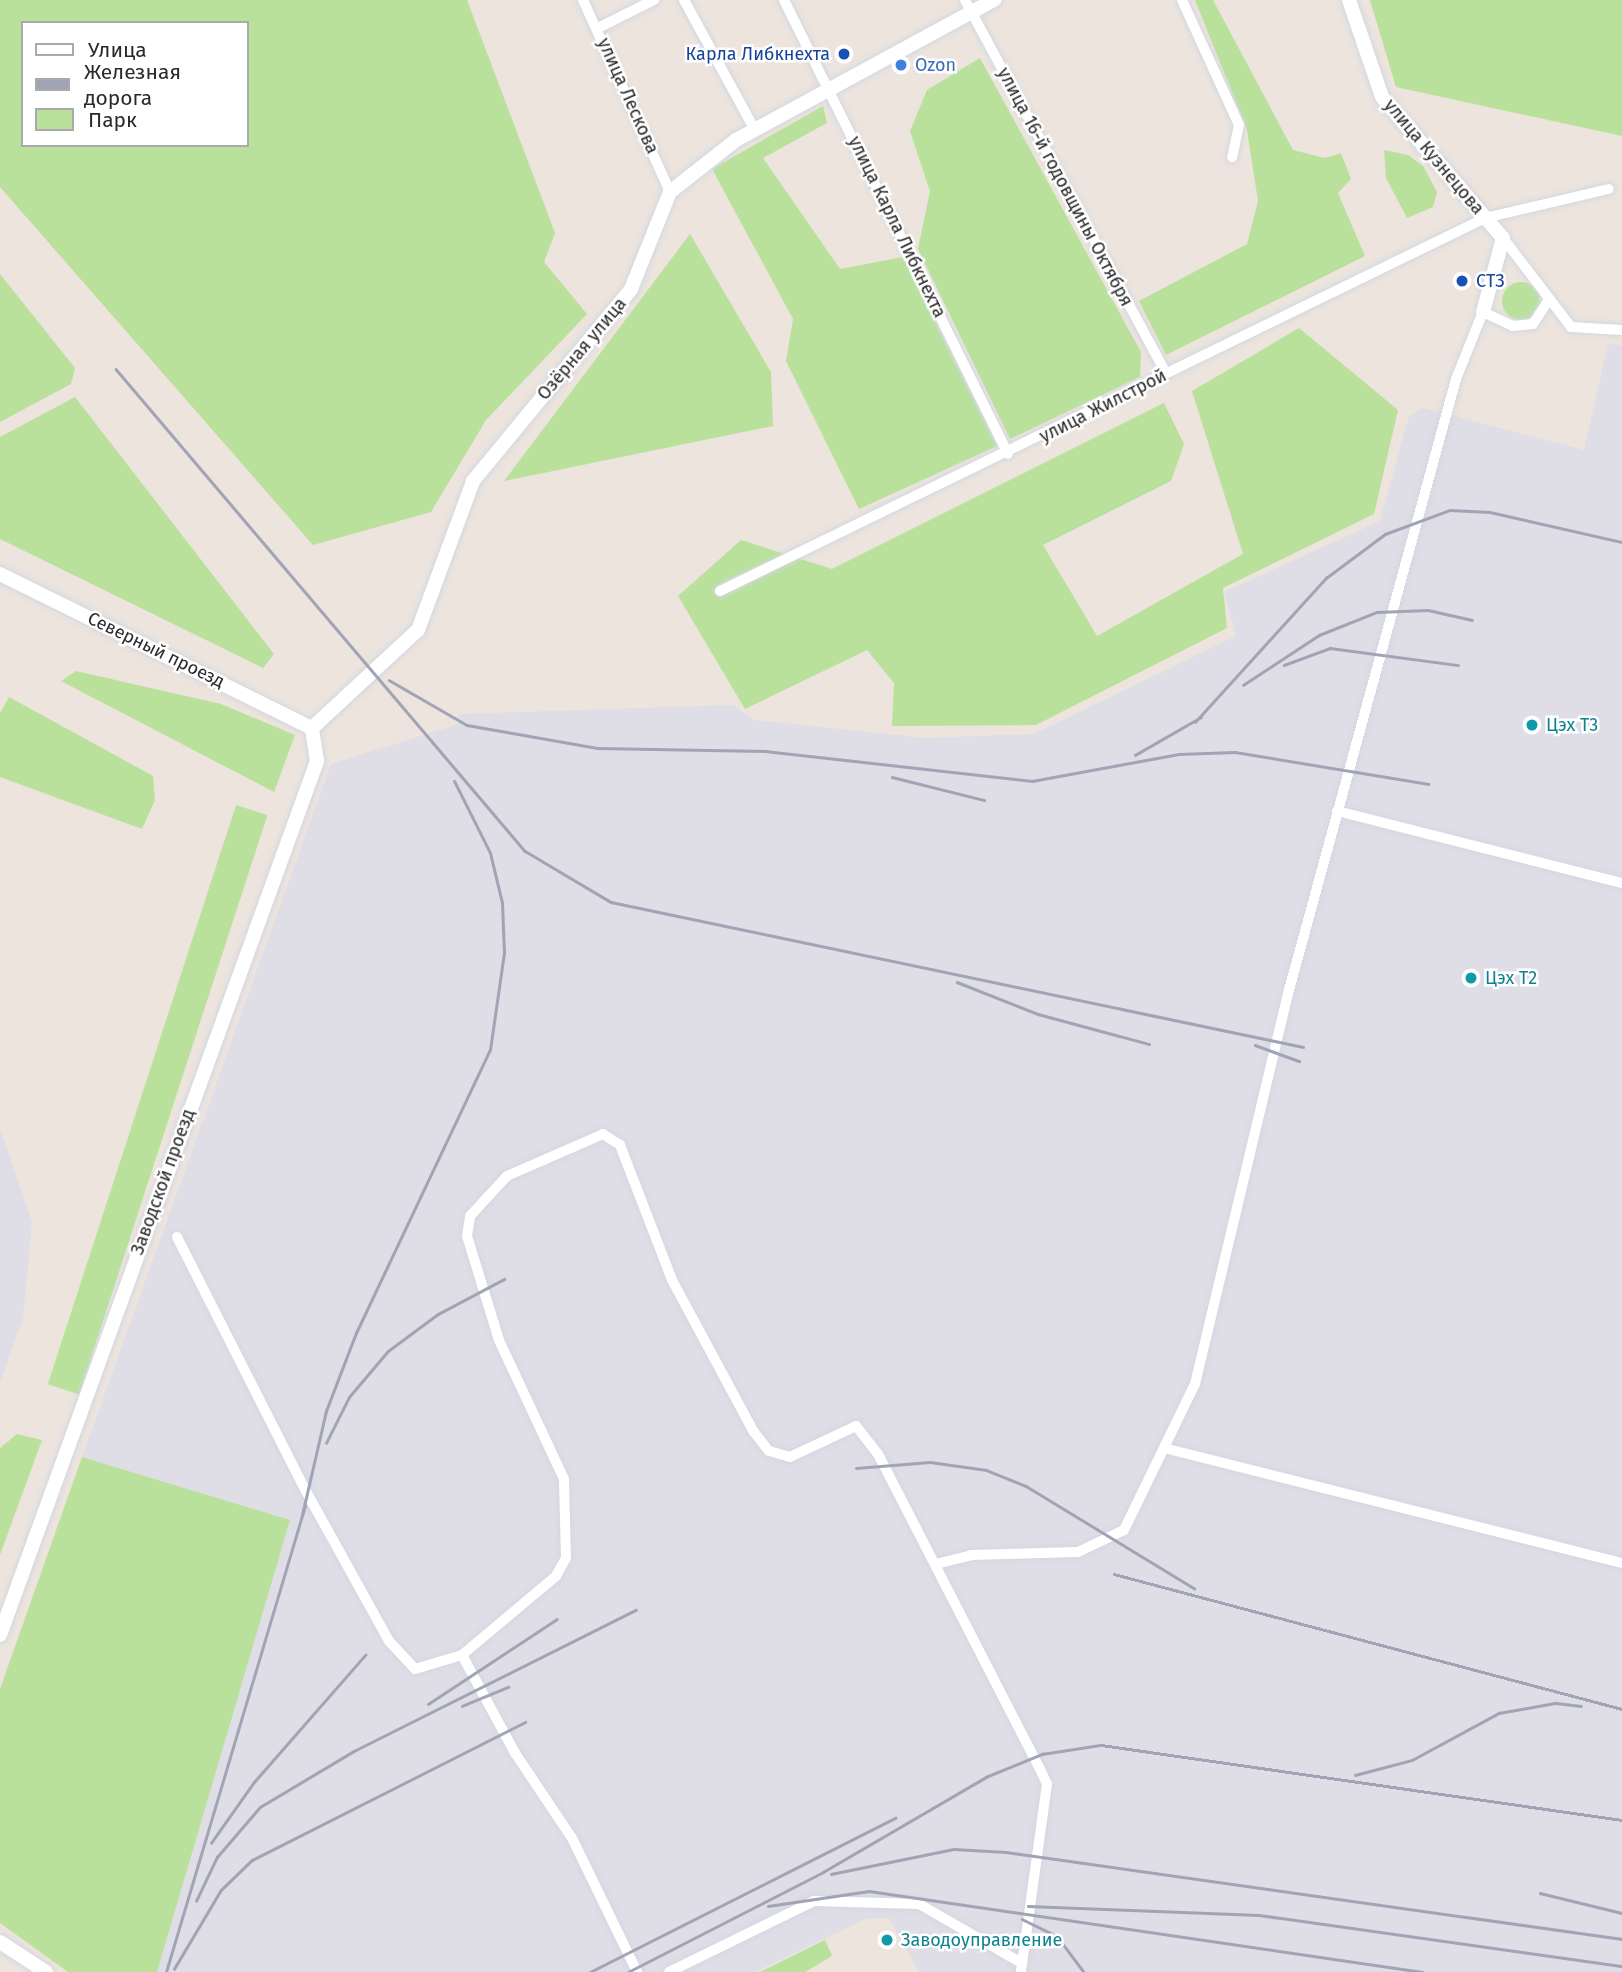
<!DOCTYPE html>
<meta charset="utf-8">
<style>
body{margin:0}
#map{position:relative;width:1622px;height:1972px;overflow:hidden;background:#ece4dd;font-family:"Fira Sans",sans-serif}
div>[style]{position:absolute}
.industrial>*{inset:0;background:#dfdde5}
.green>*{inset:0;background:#b9e19b;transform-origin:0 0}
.round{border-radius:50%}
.roads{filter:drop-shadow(0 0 2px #d2d7e3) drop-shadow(0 0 2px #d2d7e3)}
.street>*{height:10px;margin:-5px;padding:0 5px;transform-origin:5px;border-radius:5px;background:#fff}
.secondary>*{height:14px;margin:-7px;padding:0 7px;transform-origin:7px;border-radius:7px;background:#fff}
.rail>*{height:2.5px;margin:-1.25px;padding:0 1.25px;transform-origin:1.25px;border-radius:1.25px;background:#a0a4b4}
.dots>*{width:19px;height:19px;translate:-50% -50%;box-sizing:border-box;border:4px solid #fff;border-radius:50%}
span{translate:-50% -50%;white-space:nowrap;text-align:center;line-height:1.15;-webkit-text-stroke:5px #fff;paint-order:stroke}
.transit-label{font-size:18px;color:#164399}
.right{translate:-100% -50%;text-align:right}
.left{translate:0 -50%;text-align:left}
.shop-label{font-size:18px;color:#366cbe}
.street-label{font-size:18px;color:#2a2a2a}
.culture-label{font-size:18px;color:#0d838f}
.legend{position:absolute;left:21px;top:21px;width:228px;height:126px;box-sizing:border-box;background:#fff;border:2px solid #aaa;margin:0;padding:9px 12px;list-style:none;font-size:21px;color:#2a2a2a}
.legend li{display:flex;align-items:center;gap:14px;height:35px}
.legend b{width:35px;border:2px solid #aaa}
</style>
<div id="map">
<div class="industrial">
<div style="clip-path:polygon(1608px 344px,1622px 346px,1622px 1972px,919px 1972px,889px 1918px,865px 1919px,755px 1972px,157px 1972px,289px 1520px,82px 1457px,331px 764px,456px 725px,461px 714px,733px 705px,755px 720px,925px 738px,1034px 734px,1236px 636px,1224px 592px,1380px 521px,1409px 416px,1423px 408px,1584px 450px)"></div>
<div style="clip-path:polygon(0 1128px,32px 1222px,23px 1318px,0 1382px)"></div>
</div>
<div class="green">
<div style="clip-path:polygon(evenodd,0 0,467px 0,555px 233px,544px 262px,587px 314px,486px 420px,431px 512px,313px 545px,0 187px,0 0,23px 23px,247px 23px,247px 145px,23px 145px,23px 23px)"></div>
<div style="clip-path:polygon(1195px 0,1213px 0,1293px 150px,1325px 158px,1341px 153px,1351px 179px,1338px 193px,1365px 256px,1166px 355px,1139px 301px,1247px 244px,1258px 201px,1247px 130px)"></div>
<div style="clip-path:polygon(1370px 0,1622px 0,1622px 136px,1396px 87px)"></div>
<div style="clip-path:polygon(980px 58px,1141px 352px,1140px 377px,1010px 439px,918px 249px,930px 191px,910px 131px,927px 90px)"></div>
<div style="clip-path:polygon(823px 106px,827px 123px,763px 158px,840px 269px,903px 257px,997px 446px,859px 509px,786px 361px,793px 319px,712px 169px)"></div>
<div style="clip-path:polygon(1384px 150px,1408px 155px,1423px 166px,1437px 192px,1433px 207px,1407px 218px,1386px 178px)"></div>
<div style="clip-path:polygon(690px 234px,771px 372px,773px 426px,504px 481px)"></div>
<div style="clip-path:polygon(0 274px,75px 368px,71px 384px,0 422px)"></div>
<div class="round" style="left:1502px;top:282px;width:38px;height:38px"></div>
<div style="clip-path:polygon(1299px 328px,1398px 410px,1374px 514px,1223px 588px,1227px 628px,1036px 725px,892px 726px,894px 683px,867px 650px,745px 709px,678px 596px,741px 540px,832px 569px,1164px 403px,1184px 444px,1171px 481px,1043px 545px,1097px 636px,1243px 554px,1192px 391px)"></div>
<div style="clip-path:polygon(75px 397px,274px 654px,263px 668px,0 539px,0 437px)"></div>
<div style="clip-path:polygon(76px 671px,221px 704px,295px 735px,274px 792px,61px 681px)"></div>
<div style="clip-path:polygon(9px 697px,153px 776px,155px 800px,142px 829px,0 777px,0 713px)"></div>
<div style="left:236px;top:805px;width:33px;height:609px;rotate:18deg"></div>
<div style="clip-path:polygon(17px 1434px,42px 1440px,0 1555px,0 1448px)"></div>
<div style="clip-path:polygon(82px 1457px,290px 1520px,157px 1972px,68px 1972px,0 1923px,0 1689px)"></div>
<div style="clip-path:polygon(825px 1940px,832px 1956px,805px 1972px,760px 1972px)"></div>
</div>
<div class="roads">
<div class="street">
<div style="left:583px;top:0;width:211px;rotate:65.6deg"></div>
<div style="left:684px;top:0;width:148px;rotate:61.4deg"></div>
<div style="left:784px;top:0;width:506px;rotate:63.74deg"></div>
<div style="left:965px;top:0;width:424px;rotate:61.7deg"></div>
<div style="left:1182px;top:0;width:137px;rotate:65.5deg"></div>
<div style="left:1239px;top:125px;width:33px;rotate:102deg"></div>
<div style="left:598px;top:28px;width:63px;rotate:-26.6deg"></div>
<div style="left:1503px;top:238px;width:112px;rotate:52.6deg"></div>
<div style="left:1571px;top:327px;width:51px;rotate:3.4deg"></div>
<div style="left:720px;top:591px;width:851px;rotate:-25.99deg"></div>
<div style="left:1485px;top:218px;width:127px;rotate:-13.2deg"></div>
<div style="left:1337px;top:811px;width:294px;rotate:14.2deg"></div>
<div style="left:177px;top:1237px;width:287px;rotate:63.1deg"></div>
<div style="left:307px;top:1493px;width:169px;rotate:61deg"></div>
<div style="left:389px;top:1641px;width:38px;rotate:47deg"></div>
<div style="left:415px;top:1669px;width:49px;rotate:-16.6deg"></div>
<div style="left:462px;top:1655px;width:123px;rotate:-40deg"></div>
<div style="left:556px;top:1576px;width:21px;rotate:-61deg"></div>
<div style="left:566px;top:1558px;width:79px;rotate:-91.5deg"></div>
<div style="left:564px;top:1479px;width:153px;rotate:-115.1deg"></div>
<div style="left:499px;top:1340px;width:109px;rotate:-107.1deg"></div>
<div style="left:467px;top:1236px;width:20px;rotate:-81deg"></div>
<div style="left:470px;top:1216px;width:54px;rotate:-47.2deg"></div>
<div style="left:507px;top:1176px;width:105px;rotate:-23.6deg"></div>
<div style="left:603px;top:1134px;width:20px;rotate:33deg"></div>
<div style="left:620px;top:1145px;width:145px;rotate:68.9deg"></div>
<div style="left:672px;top:1280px;width:173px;rotate:61.7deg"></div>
<div style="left:754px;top:1432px;width:24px;rotate:52deg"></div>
<div style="left:769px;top:1451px;width:22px;rotate:16deg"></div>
<div style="left:790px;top:1457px;width:73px;rotate:-25.2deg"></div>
<div style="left:856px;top:1426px;width:36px;rotate:52deg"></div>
<div style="left:878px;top:1454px;width:352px;rotate:62.8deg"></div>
<div style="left:1039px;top:1767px;width:19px;rotate:65deg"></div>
<div style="left:1047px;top:1784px;width:190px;rotate:97.9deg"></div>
<div style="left:1164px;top:1448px;width:472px;rotate:14.1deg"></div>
<div style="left:936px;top:1564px;width:36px;rotate:-14deg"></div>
<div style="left:971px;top:1555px;width:107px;rotate:-1.6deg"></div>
<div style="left:1078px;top:1552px;width:51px;rotate:-25.6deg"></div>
<div style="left:1124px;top:1530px;width:162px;rotate:-64.1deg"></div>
<div style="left:1195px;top:1384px;width:405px;rotate:-76.6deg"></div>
<div style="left:1289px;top:990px;width:633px;rotate:-74.71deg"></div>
<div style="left:1456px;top:379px;width:72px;rotate:-68.1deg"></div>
<div style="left:1483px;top:312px;width:33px;rotate:25deg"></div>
<div style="left:1513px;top:326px;width:20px;rotate:-6deg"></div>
<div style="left:1533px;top:324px;width:27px;rotate:-57deg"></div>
<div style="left:462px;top:1655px;width:111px;rotate:61.6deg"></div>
<div style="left:515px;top:1753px;width:102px;rotate:56.2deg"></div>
<div style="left:572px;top:1838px;width:149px;rotate:64.1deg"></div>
<div style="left:669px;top:1972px;width:161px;rotate:-26.1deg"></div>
<div style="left:814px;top:1901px;width:105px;rotate:1.6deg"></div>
<div style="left:919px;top:1904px;width:114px;rotate:29.9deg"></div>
</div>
<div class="secondary">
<div style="left:1349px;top:0;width:102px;rotate:71.2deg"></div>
<div style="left:1382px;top:97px;width:186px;rotate:49.4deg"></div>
<div style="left:1503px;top:238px;width:77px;rotate:105.1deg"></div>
<div style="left:0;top:574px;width:348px;rotate:26.3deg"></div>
<div style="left:312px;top:728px;width:144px;rotate:-42.8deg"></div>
<div style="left:418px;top:630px;width:159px;rotate:-69.7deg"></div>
<div style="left:473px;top:481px;width:249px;rotate:-50.5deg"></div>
<div style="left:631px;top:289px;width:105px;rotate:-68.1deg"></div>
<div style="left:670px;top:192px;width:84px;rotate:-38.2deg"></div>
<div style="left:736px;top:140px;width:294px;rotate:-28.5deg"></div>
<div style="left:0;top:1635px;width:930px;rotate:-70.06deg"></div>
<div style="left:317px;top:761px;width:33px;rotate:-99deg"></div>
<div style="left:0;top:1942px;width:55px;rotate:33.1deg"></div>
</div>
</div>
<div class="rail">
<div style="left:116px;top:369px;width:632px;rotate:49.68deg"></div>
<div style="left:525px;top:851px;width:100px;rotate:30.7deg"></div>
<div style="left:611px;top:902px;width:707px;rotate:11.83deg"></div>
<div style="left:1284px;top:665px;width:49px;rotate:-20.3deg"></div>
<div style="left:1330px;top:648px;width:129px;rotate:7.6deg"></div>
<div style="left:389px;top:680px;width:90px;rotate:30deg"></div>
<div style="left:467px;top:725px;width:132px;rotate:10deg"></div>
<div style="left:597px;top:748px;width:168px;rotate:1deg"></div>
<div style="left:765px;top:751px;width:269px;rotate:6.4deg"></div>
<div style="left:1032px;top:781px;width:149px;rotate:-10.4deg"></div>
<div style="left:1179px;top:754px;width:56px;rotate:-2deg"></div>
<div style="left:1235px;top:752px;width:196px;rotate:9.4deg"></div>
<div style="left:1243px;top:685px;width:91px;rotate:-33.3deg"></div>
<div style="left:1319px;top:635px;width:62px;rotate:-21.6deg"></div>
<div style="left:1377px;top:612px;width:51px;rotate:-2.2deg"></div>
<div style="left:1428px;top:610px;width:45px;rotate:12.8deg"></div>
<div style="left:1195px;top:722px;width:195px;rotate:-47.7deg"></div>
<div style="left:1326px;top:578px;width:74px;rotate:-36.7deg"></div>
<div style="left:1385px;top:534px;width:69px;rotate:-20.3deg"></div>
<div style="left:1450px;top:510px;width:40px;rotate:2.9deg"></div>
<div style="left:1490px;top:512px;width:135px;rotate:12.8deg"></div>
<div style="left:1135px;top:755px;width:76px;rotate:-29.9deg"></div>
<div style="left:892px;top:777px;width:95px;rotate:14deg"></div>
<div style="left:957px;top:982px;width:87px;rotate:21.6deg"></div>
<div style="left:1038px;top:1014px;width:115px;rotate:15.1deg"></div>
<div style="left:1255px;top:1045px;width:47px;rotate:20deg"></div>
<div style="left:326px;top:1443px;width:51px;rotate:-63.4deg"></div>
<div style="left:349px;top:1397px;width:60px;rotate:-49.7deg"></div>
<div style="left:388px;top:1351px;width:62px;rotate:-36.5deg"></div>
<div style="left:438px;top:1314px;width:75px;rotate:-27.9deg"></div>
<div style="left:856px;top:1468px;width:74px;rotate:-4.6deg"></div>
<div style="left:930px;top:1462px;width:57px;rotate:8.1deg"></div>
<div style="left:986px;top:1470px;width:43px;rotate:21.8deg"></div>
<div style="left:1026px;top:1486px;width:197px;rotate:31.3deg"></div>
<div style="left:302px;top:1515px;width:107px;rotate:-77deg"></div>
<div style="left:326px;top:1411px;width:84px;rotate:-69deg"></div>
<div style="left:356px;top:1333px;width:313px;rotate:-64.7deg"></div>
<div style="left:490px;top:1050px;width:98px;rotate:-81.8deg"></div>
<div style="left:504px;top:953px;width:50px;rotate:-92.3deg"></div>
<div style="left:502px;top:903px;width:51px;rotate:-103.5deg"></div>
<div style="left:490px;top:853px;width:80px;rotate:-116.6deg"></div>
<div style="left:1114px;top:1574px;width:526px;rotate:14.88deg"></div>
<div style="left:428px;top:1704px;width:154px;rotate:-33.4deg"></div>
<div style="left:462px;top:1706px;width:50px;rotate:-22.4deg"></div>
<div style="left:1355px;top:1775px;width:59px;rotate:-14.7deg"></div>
<div style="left:1412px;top:1760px;width:99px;rotate:-28.4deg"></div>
<div style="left:1499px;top:1713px;width:58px;rotate:-10deg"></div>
<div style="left:1556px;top:1703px;width:25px;rotate:7deg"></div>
<div style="left:211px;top:1843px;width:75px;rotate:-54.8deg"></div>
<div style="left:254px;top:1782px;width:169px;rotate:-48.8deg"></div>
<div style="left:831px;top:1874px;width:126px;rotate:-11.5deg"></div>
<div style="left:954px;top:1849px;width:52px;rotate:3.3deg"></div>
<div style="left:1006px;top:1852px;width:622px;rotate:8.04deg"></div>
<div style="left:1540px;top:1893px;width:84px;rotate:13.7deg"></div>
<div style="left:196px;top:1901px;width:49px;rotate:-64.5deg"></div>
<div style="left:217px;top:1857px;width:66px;rotate:-49.3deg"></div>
<div style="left:260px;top:1807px;width:109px;rotate:-30.8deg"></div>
<div style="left:354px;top:1751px;width:315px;rotate:-26.6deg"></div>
<div style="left:768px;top:1906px;width:102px;rotate:-8.4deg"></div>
<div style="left:869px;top:1891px;width:559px;rotate:8.33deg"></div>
<div style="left:1028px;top:1906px;width:231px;rotate:2.2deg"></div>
<div style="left:1259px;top:1915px;width:367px;rotate:8deg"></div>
<div style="left:1022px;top:1919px;width:39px;rotate:26deg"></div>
<div style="left:1057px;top:1936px;width:45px;rotate:53.1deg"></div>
<div style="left:174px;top:1969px;width:92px;rotate:-59.3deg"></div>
<div style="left:221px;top:1890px;width:43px;rotate:-44.1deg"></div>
<div style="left:252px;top:1860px;width:306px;rotate:-26.8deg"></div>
<div style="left:166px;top:1972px;width:486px;rotate:-73.4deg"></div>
<div style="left:590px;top:1972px;width:342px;rotate:-26.8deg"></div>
<div style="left:628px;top:1972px;width:219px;rotate:-27.1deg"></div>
<div style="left:823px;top:1872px;width:189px;rotate:-30.2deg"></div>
<div style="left:986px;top:1777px;width:61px;rotate:-22.3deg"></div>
<div style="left:1042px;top:1754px;width:60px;rotate:-8.7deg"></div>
<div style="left:1101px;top:1745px;width:526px;rotate:8.19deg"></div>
</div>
<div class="dots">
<div style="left:844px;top:54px;background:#1a4fb4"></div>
<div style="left:901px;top:65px;background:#3f7fe0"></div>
<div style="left:1462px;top:281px;background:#1a4fb4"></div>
<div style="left:1532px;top:725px;background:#0f9aa8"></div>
<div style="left:1471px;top:978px;background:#0f9aa8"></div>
<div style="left:887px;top:1940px;background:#0f9aa8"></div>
</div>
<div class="transit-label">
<span class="right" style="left:830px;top:54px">Карла Либкнехта</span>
<span class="left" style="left:1476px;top:281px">СТЗ</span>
</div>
<div class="shop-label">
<span class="left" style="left:915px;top:65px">Ozon</span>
</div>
<div class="street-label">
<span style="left:628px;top:96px;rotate:66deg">улица Лескова</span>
<span style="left:1434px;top:157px;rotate:50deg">улица Кузнецова</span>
<span style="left:1065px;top:187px;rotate:62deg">улица 16-й годовщины Октября</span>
<span style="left:897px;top:227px;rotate:64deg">улица Карла Либкнехта</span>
<span style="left:582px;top:349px;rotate:-50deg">Озёрная улица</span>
<span style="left:1103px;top:406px;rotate:-27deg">улица Жилстрой</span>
<span style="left:156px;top:650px;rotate:26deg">Северный проезд</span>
<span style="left:163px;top:1182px;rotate:-70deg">Заводской проезд</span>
</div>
<div class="culture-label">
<span class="left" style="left:1546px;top:725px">Цэх Т3</span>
<span class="left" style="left:1485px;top:978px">Цэх Т2</span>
<span class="left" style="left:901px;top:1940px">Заводоуправление</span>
</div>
<ul class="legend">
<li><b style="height:9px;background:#fff"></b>Улица</li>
<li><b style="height:9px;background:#a0a4b4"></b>Железная дорога</li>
<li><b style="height:19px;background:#b9e19b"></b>Парк</li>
</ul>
</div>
